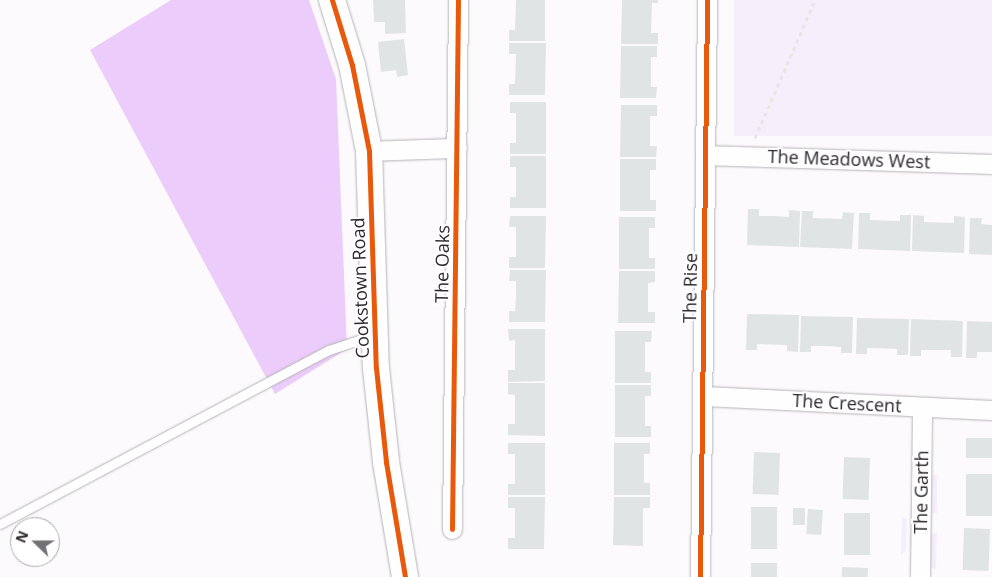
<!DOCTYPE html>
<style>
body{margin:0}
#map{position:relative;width:992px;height:577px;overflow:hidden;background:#fcfafd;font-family:"Open Sans",sans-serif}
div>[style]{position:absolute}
.green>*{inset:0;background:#f7eefb;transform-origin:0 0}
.forest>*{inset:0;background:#ecccfa}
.building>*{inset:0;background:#e1e4e4;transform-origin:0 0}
.path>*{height:3px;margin-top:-1.5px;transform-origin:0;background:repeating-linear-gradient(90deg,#e7e6e7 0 4px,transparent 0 8px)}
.roads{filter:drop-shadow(0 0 1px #b6b3b7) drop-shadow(0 0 1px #b6b3b7)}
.lane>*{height:9px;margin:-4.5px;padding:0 4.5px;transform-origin:4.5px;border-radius:4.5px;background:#fffeff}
.street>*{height:19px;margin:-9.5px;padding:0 9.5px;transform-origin:9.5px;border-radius:9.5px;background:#fffeff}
.secondary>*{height:26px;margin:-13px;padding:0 13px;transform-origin:13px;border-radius:13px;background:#fffeff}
.cycleway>*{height:5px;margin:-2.5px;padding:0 2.5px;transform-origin:2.5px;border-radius:2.5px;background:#e8590c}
span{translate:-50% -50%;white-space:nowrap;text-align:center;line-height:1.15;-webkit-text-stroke:4px #fff;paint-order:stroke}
.street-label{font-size:18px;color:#2b272d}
.north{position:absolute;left:10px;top:517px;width:50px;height:50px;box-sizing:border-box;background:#fff;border:1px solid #aaa9ab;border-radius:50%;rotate:292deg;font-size:14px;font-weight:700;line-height:20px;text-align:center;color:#2b272d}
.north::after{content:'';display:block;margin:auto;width:18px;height:22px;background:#747176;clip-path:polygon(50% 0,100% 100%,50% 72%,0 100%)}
</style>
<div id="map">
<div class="green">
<div style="left:734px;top:0;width:258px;height:136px"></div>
<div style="left:937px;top:475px;width:38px;height:7px;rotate:90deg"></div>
<div style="clip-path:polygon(902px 517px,907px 519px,906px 551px,901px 555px)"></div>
<div style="clip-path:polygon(937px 532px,936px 570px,931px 567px,931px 535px)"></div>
</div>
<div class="forest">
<div style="clip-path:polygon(171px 0,309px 0,336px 79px,347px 349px,275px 394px,90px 50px)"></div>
</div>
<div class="building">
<div style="clip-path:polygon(373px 0,405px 0,406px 33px,385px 34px,385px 22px,374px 22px)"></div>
<div style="clip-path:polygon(516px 0,545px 0,545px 41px,509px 41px,509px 30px,515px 30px)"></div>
<div style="clip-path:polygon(622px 0,658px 0,658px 3px,652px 3px,651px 33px,658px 33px,658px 44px,621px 44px)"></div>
<div style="clip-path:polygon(404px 39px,408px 75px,397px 77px,396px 70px,381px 72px,378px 42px)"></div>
<div style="clip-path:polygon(509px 43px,546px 43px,545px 95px,509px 95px,509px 84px,515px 84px,516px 54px,509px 54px)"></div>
<div style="clip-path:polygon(621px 46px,657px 46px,657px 57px,651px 57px,651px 87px,657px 87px,656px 98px,620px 98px)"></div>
<div style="clip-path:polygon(510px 102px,546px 102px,546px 154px,510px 154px,510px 143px,516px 143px,516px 113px,510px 113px)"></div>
<div style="clip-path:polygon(621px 105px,657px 105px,657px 116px,650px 116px,650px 146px,657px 146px,656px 157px,620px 157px)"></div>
<div style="clip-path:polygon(510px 156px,546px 156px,546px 208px,510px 208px,510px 197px,516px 197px,516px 167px,510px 167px)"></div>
<div style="clip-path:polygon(620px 159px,656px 159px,656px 170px,650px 170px,650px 200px,656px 200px,656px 211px,620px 211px)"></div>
<div style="clip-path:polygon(748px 209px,759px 209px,759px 216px,774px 216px,789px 217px,789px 210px,800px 211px,799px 247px,747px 245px)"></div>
<div style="clip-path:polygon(802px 211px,813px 211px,813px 218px,842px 219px,843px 212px,854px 213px,852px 249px,800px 247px)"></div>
<div style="clip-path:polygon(859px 213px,870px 213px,870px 220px,900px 221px,900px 215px,911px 215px,910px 251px,858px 249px)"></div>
<div style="clip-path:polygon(913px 215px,924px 216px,924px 222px,954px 223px,954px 216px,965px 217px,964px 253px,912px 251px)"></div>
<div style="clip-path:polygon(510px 216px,546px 216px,545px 268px,509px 268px,509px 257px,516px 257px,516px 227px,509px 227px)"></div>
<div style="clip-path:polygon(619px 217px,655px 217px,655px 228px,649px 228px,649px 258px,655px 258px,655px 269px,619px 269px)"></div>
<div style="clip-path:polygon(970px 218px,982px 218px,981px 224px,992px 225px,992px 255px,969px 254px)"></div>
<div style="clip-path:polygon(510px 270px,546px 270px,545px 322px,509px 322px,509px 311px,515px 311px,516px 296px,516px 281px,509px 281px)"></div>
<div style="clip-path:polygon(619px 271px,655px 271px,655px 282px,648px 283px,648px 312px,655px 312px,655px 323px,618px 323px)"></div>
<div style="clip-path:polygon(747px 314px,799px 315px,798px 352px,787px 351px,787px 345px,757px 344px,757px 350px,746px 350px)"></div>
<div style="clip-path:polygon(801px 316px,853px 317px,852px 353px,841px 353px,841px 347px,826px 346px,811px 346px,811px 352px,800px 352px)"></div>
<div style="clip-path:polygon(857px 318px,909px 319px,908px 355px,897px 355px,897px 349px,867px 348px,867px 354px,856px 354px)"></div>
<div style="clip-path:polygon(911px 319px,963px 321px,962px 357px,951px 357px,951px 350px,921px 350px,921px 356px,910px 356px)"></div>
<div style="clip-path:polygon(967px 321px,992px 322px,992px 352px,977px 352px,977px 358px,966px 358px)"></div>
<div style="clip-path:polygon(508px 329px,545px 329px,545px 381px,508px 382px,508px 370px,515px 370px,515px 340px,509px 341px)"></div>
<div style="clip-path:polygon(615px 331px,652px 331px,651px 342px,645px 342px,645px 372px,651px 372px,651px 383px,615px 383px)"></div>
<div style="clip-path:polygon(508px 383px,545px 383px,545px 436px,508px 435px,508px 424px,515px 424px,515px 395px,508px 394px)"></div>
<div style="clip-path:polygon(615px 385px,651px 385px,651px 396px,645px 396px,645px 426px,651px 426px,651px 437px,615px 437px)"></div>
<div style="left:966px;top:438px;width:26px;height:20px"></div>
<div style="clip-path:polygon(508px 443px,545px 443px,545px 495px,508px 495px,508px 484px,515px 484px,515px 454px,508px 454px)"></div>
<div style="clip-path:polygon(614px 443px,650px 443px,650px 454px,644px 454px,644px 483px,650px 483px,650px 495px,614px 495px)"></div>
<div style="left:754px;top:452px;width:26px;height:42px;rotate:2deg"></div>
<div style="left:844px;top:457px;width:26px;height:42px;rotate:2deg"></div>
<div style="left:966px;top:474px;width:26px;height:42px"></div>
<div style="clip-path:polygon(508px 497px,545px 497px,544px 549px,508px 549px,508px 538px,515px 538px,515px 508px,508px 508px)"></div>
<div style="clip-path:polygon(614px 497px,650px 497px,650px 508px,643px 508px,643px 546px,613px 545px)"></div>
<div style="left:751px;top:507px;width:26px;height:42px"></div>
<div style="left:793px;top:508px;width:12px;height:17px"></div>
<div style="left:808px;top:509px;width:15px;height:25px;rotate:4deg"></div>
<div style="left:844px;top:513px;width:26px;height:42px"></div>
<div style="left:964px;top:528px;width:26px;height:42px;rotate:2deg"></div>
<div style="left:751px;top:563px;width:26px;height:14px"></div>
<div style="left:842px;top:567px;width:26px;height:10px;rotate:2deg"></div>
</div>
<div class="path">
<div style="left:755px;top:138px;width:150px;rotate:-66.5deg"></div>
</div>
<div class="roads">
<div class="lane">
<div style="left:0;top:524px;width:372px;rotate:-27.9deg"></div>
<div style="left:329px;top:350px;width:46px;rotate:-18.8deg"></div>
</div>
<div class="street">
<div style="left:369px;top:151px;width:88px;rotate:-2deg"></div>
<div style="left:705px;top:155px;width:287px;rotate:1.8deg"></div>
<div style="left:703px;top:396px;width:289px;rotate:2.8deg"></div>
<div style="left:452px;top:529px;width:529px;rotate:-89.35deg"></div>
<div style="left:700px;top:577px;width:577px;rotate:-89.3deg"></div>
<div style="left:920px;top:577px;width:170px;rotate:-89.3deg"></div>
</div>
<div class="secondary">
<div style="left:332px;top:0;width:68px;rotate:72.9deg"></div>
<div style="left:352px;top:65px;width:88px;rotate:78.8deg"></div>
<div style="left:369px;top:151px;width:217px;rotate:88.2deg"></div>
<div style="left:376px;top:368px;width:95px;rotate:83.9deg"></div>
<div style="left:386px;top:462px;width:117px;rotate:80.6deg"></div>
</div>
</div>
<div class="cycleway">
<div style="left:332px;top:0;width:68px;rotate:72.9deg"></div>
<div style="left:352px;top:65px;width:88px;rotate:78.8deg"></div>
<div style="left:369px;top:151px;width:217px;rotate:88.2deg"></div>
<div style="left:376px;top:368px;width:95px;rotate:83.9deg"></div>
<div style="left:386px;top:462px;width:117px;rotate:80.6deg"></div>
<div style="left:452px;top:529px;width:529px;rotate:-89.35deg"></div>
<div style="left:700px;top:577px;width:577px;rotate:-89.3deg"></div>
</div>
<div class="street-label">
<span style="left:849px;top:159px;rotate:2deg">The Meadows West</span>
<span style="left:442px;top:264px;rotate:-89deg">The Oaks</span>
<span style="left:360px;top:288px;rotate:-92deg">Cookstown Road</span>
<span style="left:690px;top:288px;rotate:-89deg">The Rise</span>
<span style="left:847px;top:403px;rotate:3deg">The Crescent</span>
<span style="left:921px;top:492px;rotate:-89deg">The Garth</span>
</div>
<div class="north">N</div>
</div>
